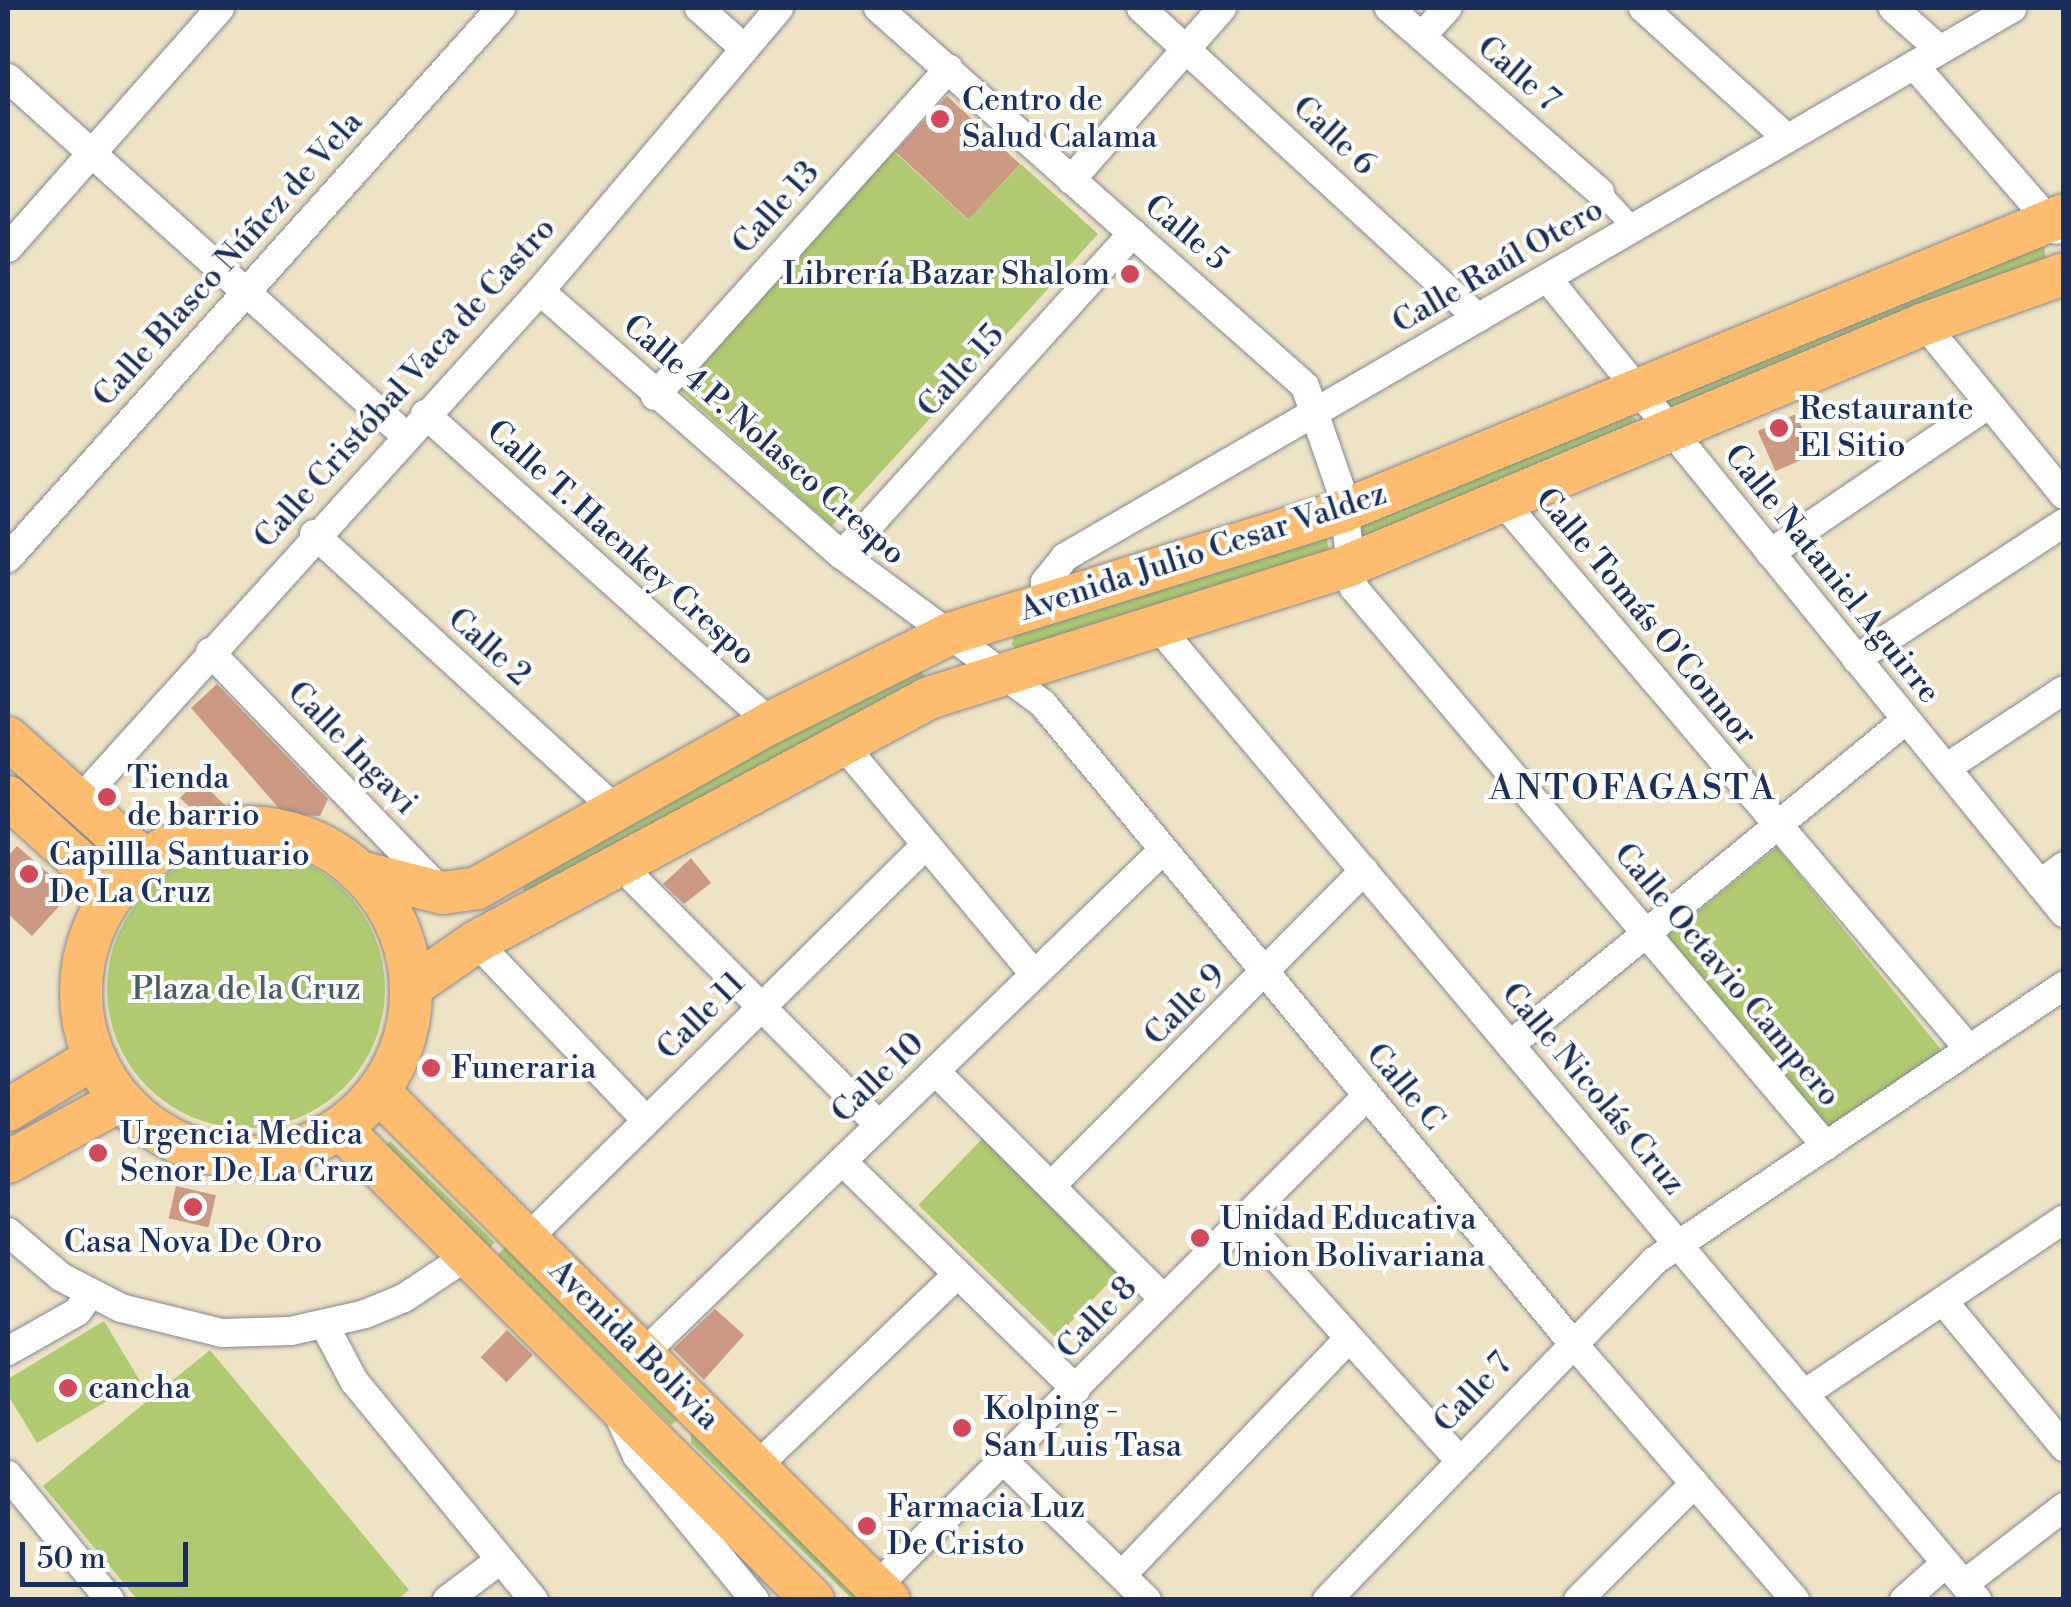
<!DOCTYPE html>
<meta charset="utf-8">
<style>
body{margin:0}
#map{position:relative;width:2071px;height:1607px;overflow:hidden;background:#efe3c6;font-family:"Libre Bodoni",serif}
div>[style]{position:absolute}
.green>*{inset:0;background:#afca70;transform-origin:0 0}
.round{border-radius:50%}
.building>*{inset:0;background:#cc9a82;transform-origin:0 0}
.roads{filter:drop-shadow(0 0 2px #858992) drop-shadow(0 0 2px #858992)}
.pedestrian>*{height:20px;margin:-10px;padding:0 10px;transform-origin:10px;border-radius:10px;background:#fff}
.minor>*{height:28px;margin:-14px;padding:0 14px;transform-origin:14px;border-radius:14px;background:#fff}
.primary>*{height:42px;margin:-21px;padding:0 21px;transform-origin:21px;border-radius:21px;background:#febc70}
.primary>.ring{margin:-21px;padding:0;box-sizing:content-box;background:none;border:42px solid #febc70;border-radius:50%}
.dots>*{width:28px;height:28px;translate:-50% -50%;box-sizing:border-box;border:5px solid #fff;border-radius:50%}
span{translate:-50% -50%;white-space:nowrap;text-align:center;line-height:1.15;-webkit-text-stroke:8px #fff;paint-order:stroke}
.street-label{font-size:32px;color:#1b2f5e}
.poi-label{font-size:32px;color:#1b2f5e}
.left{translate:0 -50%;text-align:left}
.right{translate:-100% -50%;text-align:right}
.park-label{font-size:32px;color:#475e63}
.neighbourhood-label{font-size:35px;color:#1b2f5e;letter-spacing:2.5px}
.frame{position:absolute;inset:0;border:10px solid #1b2f5e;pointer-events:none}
.scale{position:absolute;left:20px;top:1542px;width:168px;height:45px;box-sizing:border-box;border:5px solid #1b2f5e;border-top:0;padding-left:12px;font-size:30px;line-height:35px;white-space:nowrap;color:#1b2f5e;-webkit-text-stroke:8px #fff;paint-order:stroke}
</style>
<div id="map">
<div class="green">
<div style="clip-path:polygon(888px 146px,968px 220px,1021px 164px,1098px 234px,832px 526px,672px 383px)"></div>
<div style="clip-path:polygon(2043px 240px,2047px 263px,1671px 408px,1667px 400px)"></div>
<div style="clip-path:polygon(1627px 410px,1640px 424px,1363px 539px,1357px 532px,1358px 525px)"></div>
<div style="clip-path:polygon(1326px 535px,1329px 551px,1018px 652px,1012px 644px,1014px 633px)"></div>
<div style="clip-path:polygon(921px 669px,925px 680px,526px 897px,523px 887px,764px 736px)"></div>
<div style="left:1777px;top:847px;width:269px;height:143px;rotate:51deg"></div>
<div class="round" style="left:107px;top:850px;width:278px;height:278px"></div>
<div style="left:983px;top:1138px;width:191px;height:93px;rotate:44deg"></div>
<div style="left:390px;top:1141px;width:146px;height:12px;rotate:44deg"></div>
<div style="clip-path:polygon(507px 1244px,680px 1418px,671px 1425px,498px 1255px)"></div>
<div style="clip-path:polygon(104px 1321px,140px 1381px,37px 1443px,8px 1395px,8px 1379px)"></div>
<div style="clip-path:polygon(210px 1350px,409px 1590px,398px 1599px,137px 1599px,43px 1486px)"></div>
<div style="clip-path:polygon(691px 1433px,701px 1433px,871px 1599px,852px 1599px,691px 1443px)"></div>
</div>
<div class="building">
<div style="left:947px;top:96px;width:100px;height:76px;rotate:43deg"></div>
<div style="left:1796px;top:414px;width:44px;height:42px;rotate:66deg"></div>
<div style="clip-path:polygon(217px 684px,328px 799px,320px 816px,284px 814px,191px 708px)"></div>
<div style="clip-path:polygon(198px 779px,229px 809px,198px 815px,180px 798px)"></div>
<div style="clip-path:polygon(17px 846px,71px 893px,32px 936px,8px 914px,8px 856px)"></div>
<div style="clip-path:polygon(691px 858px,711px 883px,684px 904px,663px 884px)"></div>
<div style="left:176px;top:1186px;width:41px;height:33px;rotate:13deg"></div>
<div style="clip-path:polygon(715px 1309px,744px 1335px,704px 1380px,673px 1349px)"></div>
<div style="left:507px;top:1330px;width:36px;height:38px;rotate:44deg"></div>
</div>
<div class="roads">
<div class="pedestrian">
<div style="left:1600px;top:192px;width:49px;rotate:47.5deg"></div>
</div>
<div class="minor">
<div style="left:699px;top:8px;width:59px;rotate:41.6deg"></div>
<div style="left:878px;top:8px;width:570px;rotate:41.52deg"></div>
<div style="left:1305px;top:386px;width:113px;rotate:70.9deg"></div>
<div style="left:1342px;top:493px;width:96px;rotate:82.8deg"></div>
<div style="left:1354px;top:588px;width:731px;rotate:49.77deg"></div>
<div style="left:1141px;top:8px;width:458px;rotate:42.6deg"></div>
<div style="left:1389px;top:8px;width:280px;rotate:41.1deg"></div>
<div style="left:1643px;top:8px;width:194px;rotate:42.1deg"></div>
<div style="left:1893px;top:8px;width:63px;rotate:41.8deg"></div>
<div style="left:1422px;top:36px;width:38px;rotate:-48deg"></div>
<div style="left:1914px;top:65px;width:218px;rotate:49.1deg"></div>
<div style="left:8px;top:78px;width:537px;rotate:41.98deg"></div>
<div style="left:1071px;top:180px;width:229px;rotate:-48.7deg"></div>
<div style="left:8px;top:248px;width:320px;rotate:-48.5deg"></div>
<div style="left:1547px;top:278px;width:819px;rotate:50.85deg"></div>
<div style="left:540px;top:291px;width:401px;rotate:41.2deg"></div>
<div style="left:842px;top:555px;width:250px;rotate:36.5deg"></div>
<div style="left:1043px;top:704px;width:827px;rotate:50.35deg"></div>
<div style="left:1571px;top:1341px;width:342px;rotate:49.1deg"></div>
<div style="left:1924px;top:324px;width:221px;rotate:50.7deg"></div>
<div style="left:655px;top:396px;width:440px;rotate:-48.1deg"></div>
<div style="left:425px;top:414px;width:463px;rotate:41.8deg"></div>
<div style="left:1504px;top:503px;width:717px;rotate:49.58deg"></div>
<div style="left:314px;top:534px;width:411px;rotate:42.4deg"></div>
<div style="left:1770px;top:553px;width:263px;rotate:-34.2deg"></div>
<div style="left:842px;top:555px;width:434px;rotate:-47.9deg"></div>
<div style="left:8px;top:558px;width:739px;rotate:-48.13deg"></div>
<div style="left:1046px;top:604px;width:22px;rotate:-93deg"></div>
<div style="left:1045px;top:582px;width:32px;rotate:-51deg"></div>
<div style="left:1065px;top:557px;width:1095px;rotate:-30.08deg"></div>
<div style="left:1155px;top:623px;width:1277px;rotate:49.92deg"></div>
<div style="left:210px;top:652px;width:334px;rotate:46deg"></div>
<div style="left:1856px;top:659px;width:249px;rotate:-33.2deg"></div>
<div style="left:840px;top:741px;width:303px;rotate:50.2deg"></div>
<div style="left:1946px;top:768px;width:141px;rotate:-33.5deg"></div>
<div style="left:78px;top:802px;width:689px;rotate:-47.88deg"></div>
<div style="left:540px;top:291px;width:370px;rotate:-49.8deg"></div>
<div style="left:623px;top:868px;width:363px;rotate:45.1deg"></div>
<div style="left:2040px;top:884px;width:30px;rotate:-37deg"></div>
<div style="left:476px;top:942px;width:246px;rotate:46.3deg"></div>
<div style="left:1510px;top:1045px;width:512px;rotate:-39.38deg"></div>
<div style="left:935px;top:1071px;width:323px;rotate:44.9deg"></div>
<div style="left:842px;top:1161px;width:327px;rotate:44.3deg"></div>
<div style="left:1052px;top:1185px;width:443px;rotate:-45.2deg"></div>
<div style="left:1244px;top:1221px;width:320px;rotate:48deg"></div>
<div style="left:8px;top:1232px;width:70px;rotate:40.3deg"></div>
<div style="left:61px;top:1277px;width:68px;rotate:27.3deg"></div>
<div style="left:121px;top:1308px;width:104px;rotate:13.9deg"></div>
<div style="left:222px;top:1333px;width:69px;rotate:-1.7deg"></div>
<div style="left:291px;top:1331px;width:76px;rotate:-12.9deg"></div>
<div style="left:365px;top:1314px;width:42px;rotate:-22.3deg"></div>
<div style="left:404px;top:1298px;width:76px;rotate:-33.7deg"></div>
<div style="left:527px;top:1239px;width:561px;rotate:-44.64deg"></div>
<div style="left:1943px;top:1301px;width:190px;rotate:50.3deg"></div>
<div style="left:325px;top:1326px;width:62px;rotate:62.2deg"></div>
<div style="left:354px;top:1381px;width:283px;rotate:50.6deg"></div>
<div style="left:8px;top:1351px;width:79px;rotate:-29.5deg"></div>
<div style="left:77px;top:1312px;width:22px;rotate:-54deg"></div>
<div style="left:643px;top:1354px;width:721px;rotate:-44.1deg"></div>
<div style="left:1804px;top:1394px;width:313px;rotate:-33.9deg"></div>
<div style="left:620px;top:1418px;width:42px;rotate:65.9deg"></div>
<div style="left:637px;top:1456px;width:186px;rotate:50.7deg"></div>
<div style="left:1005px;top:1462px;width:198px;rotate:44.2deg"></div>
<div style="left:756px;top:1467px;width:279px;rotate:-43.7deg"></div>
<div style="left:8px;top:1475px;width:161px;rotate:50.8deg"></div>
<div style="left:1122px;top:1575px;width:328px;rotate:-46.2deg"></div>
<div style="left:1964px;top:1584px;width:126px;rotate:-37.6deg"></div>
<div style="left:876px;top:1587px;width:694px;rotate:-45deg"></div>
<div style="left:447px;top:1600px;width:66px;rotate:-37deg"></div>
<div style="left:1327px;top:1600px;width:471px;rotate:-46deg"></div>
<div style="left:1654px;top:1261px;width:494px;rotate:-33.9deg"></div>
<div style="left:1578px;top:1600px;width:165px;rotate:-45deg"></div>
<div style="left:1904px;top:1600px;width:56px;rotate:-41.4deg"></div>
</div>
<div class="primary">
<div style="left:8px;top:738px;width:184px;rotate:41.9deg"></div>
<div style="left:8px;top:797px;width:143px;rotate:42.2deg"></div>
<div class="ring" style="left:81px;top:827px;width:288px;height:288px"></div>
<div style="left:359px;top:872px;width:87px;rotate:14deg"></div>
<div style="left:443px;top:893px;width:34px;rotate:-8deg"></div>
<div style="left:477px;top:888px;width:336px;rotate:-29.4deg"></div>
<div style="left:770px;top:723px;width:200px;rotate:-26.4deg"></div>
<div style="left:949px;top:634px;width:413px;rotate:-17.3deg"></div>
<div style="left:1343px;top:511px;width:779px;rotate:-22.32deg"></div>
<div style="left:411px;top:987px;width:79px;rotate:-34.7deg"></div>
<div style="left:476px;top:942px;width:515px;rotate:-28.31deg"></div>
<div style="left:929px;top:698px;width:438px;rotate:-17.5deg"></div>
<div style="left:1347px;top:566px;width:626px;rotate:-22.75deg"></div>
<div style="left:1924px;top:324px;width:149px;rotate:-19.7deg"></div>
<div style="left:378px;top:1091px;width:721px;rotate:44.89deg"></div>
<div style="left:8px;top:1110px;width:100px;rotate:-31.2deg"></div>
<div style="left:340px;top:1128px;width:668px;rotate:44.94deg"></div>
<div style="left:8px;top:1162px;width:129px;rotate:-28.8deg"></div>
</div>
</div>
<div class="dots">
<div style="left:940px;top:119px;background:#d1495b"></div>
<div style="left:1130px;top:274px;background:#d1495b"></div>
<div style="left:1779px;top:428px;background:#d1495b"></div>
<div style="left:107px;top:797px;background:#d1495b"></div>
<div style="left:29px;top:874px;background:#d1495b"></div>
<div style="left:431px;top:1068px;background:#d1495b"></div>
<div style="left:98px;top:1153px;background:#d1495b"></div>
<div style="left:193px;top:1207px;background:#d1495b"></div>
<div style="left:1200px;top:1238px;background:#d1495b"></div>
<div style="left:68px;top:1388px;background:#d1495b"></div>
<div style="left:962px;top:1428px;background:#d1495b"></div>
<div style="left:867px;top:1526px;background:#d1495b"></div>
</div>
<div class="street-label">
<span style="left:1518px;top:74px;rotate:41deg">Calle 7</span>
<span style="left:1334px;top:136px;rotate:43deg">Calle 6</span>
<span style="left:776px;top:208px;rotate:-48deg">Calle 13</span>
<span style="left:1186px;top:233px;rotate:40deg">Calle 5</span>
<span style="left:228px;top:259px;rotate:-48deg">Calle Blasco Núñez de Vela</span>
<span style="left:1498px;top:266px;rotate:-30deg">Calle Raúl Otero</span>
<span style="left:961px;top:371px;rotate:-48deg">Calle 15</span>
<span style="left:405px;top:383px;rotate:-48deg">Calle Cristóbal Vaca de Castro</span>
<span style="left:764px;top:440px;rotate:41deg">Calle 4 P. Nolasco Crespo</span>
<span style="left:621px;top:543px;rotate:42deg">Calle T. Haenkey Crespo</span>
<span style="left:1203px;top:552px;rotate:-18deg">Avenida Julio Cesar Valdez</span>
<span style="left:1832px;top:574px;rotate:51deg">Calle Nataniel Aguirre</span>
<span style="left:1646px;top:617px;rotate:50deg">Calle Tomás O'Connor</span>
<span style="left:489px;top:647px;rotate:42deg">Calle 2</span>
<span style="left:352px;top:748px;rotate:46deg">Calle Ingavi</span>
<span style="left:1727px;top:975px;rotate:50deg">Calle Octavio Campero</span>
<span style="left:1185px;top:1005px;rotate:-45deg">Calle 9</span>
<span style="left:701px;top:1016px;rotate:-45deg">Calle 11</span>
<span style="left:878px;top:1078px;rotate:-44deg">Calle 10</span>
<span style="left:1405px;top:1087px;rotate:50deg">Calle C</span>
<span style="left:1593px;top:1089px;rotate:50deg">Calle Nicolás Cruz</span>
<span style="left:1097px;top:1318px;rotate:-46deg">Calle 8</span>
<span style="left:634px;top:1345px;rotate:45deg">Avenida Bolivia</span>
<span style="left:1473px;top:1393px;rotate:-46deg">Calle 7</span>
</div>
<div class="poi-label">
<span class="left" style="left:962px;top:119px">Centro de<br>Salud Calama</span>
<span class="right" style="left:1110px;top:274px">Librería Bazar Shalom</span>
<span class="left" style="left:1799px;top:428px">Restaurante<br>El Sitio</span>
<span class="left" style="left:127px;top:797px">Tienda<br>de barrio</span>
<span class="left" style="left:49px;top:874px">Capillla Santuario<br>De La Cruz</span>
<span class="left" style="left:451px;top:1068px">Funeraria</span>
<span class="left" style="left:120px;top:1153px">Urgencia Medica<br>Senor De La Cruz</span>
<span class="left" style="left:1220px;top:1238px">Unidad Educativa<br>Union Bolivariana</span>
<span style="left:193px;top:1242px">Casa Nova De Oro</span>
<span class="left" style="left:88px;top:1388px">cancha</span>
<span class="left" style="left:984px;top:1428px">Kolping -<br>San Luis Tasa</span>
<span class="left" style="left:887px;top:1526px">Farmacia Luz<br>De Cristo</span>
</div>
<div class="park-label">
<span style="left:246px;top:989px">Plaza de la Cruz</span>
</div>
<div class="neighbourhood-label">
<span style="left:1633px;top:789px">ANTOFAGASTA</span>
</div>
<div class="frame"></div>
<div class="scale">50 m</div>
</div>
